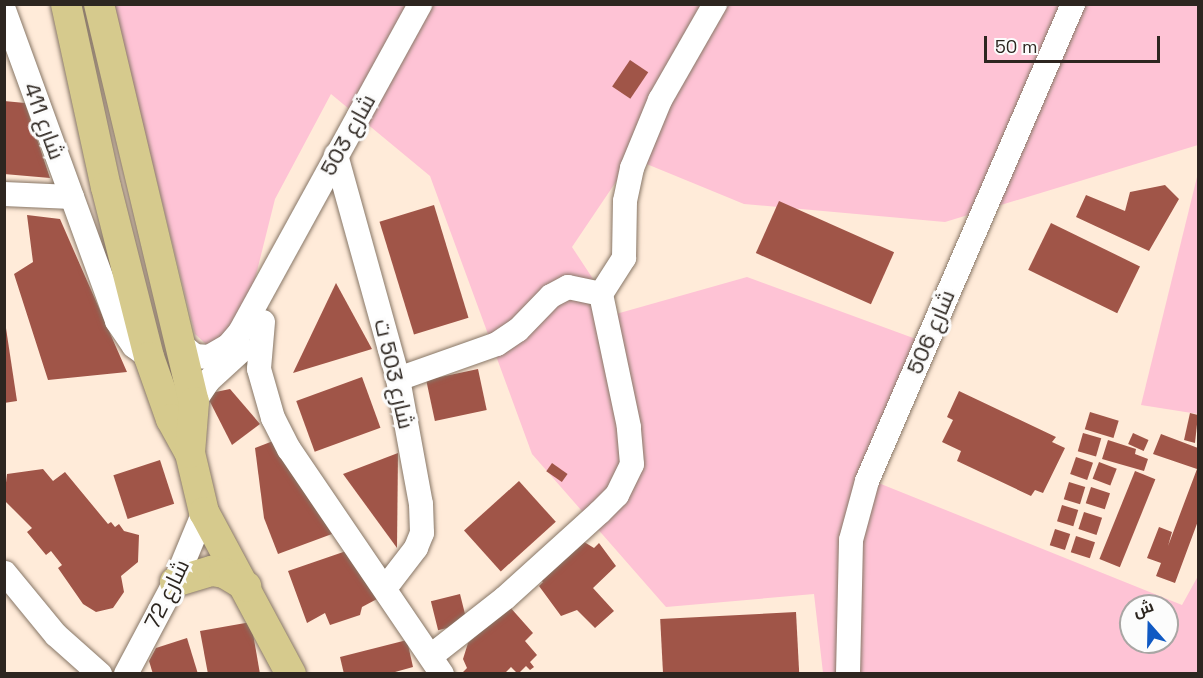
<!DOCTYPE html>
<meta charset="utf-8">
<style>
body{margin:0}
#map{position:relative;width:1203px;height:678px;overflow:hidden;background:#ffebd9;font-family:"Space Grotesk",Cairo,sans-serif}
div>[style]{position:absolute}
.green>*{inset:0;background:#fec3d5}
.building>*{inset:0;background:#a05548;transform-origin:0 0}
.roads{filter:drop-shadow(0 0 2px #877666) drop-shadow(0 0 2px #877666)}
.minor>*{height:24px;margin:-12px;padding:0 12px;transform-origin:12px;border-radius:12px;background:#fff}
.major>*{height:30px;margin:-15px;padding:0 15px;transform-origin:15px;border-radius:15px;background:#d6ca8d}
span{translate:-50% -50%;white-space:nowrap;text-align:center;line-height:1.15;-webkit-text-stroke:6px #fcfcfc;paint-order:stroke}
.street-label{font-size:22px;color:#2d2620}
.frame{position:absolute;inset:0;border:6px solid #2d2620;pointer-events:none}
.north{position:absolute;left:1119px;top:594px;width:60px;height:60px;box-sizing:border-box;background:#fcfcfc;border:2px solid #a9a6a4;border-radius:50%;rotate:340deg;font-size:16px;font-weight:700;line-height:24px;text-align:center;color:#2d2620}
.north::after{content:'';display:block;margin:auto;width:21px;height:27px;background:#1059c3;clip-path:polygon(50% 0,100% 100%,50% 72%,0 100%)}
.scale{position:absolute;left:984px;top:36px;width:176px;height:27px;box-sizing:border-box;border:3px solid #2d2620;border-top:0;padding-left:8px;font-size:18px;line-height:21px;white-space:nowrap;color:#2d2620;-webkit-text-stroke:4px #fcfcfc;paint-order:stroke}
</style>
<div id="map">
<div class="green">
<div style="clip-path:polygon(evenodd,113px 5px,1198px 5px,1198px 145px,945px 222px,744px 204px,632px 158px,572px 247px,616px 314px,747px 277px,935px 346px,871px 480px,1182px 605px,1198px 576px,1198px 673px,823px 673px,814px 594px,666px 607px,532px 454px,430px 176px,331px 94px,275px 199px,254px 283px,226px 336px,208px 346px,195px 334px,113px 5px,1131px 606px,1167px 606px,1167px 642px,1131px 642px,1131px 606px)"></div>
<div style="clip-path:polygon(1198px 173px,1198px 414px,1141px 405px)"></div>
</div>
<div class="building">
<div style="left:630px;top:60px;width:22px;height:32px;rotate:34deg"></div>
<div style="clip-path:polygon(4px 101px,25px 103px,50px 178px,4px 174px)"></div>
<div style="clip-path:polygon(1165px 185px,1179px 199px,1149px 251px,1076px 217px,1086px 195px,1125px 211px,1130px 192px)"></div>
<div style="left:779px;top:201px;width:126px;height:57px;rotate:24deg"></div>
<div style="left:434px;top:205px;width:118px;height:57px;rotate:73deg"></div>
<div style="clip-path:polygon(27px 215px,60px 219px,127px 372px,48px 380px,14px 274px,33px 262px)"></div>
<div style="left:1051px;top:223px;width:99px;height:52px;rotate:26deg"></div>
<div style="clip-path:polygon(336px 283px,372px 349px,293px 373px)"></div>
<div style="clip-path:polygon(4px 315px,17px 401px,4px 403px)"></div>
<div style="left:478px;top:369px;width:42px;height:53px;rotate:78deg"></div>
<div style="left:362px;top:377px;width:54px;height:70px;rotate:70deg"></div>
<div style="clip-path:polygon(230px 389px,260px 424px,232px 445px,206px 394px)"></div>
<div style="clip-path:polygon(959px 391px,1056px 437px,1052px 442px,1065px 448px,1043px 493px,1035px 490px,1031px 496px,957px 461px,961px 451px,942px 442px,953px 420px,947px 417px)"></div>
<div style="left:1090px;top:412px;width:30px;height:18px;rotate:17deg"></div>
<div style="clip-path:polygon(1190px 413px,1198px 415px,1195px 443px,1184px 440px)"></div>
<div style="left:1083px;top:433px;width:19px;height:19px;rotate:16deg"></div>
<div style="left:1133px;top:433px;width:17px;height:12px;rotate:24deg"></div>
<div style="clip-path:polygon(1161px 434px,1198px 448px,1198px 521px,1175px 583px,1156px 576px,1161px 563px,1147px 558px,1159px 527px,1172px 532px,1168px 546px,1197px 469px,1153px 454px)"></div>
<div style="clip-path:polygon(1108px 440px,1136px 449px,1135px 454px,1148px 459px,1144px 471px,1102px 459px)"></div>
<div style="clip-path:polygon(273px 441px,340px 531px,278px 554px,264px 518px,255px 448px)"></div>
<div style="clip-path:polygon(398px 453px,397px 548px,343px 474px)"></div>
<div style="left:1076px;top:457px;width:18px;height:18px;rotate:19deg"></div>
<div style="left:160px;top:460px;width:46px;height:49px;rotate:72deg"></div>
<div style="left:1099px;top:462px;width:19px;height:18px;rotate:21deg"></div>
<div style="left:552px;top:463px;width:19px;height:10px;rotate:35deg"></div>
<div style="clip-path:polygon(43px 469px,53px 481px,65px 472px,108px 524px,111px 522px,115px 527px,119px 524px,124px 531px,139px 535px,138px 562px,121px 576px,124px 592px,113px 608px,96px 612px,83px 604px,58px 568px,62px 565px,51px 551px,46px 555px,27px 532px,32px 528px,4px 500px,7px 474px)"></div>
<div style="left:1135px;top:471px;width:22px;height:95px;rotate:22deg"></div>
<div style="left:519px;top:481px;width:55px;height:74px;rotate:48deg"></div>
<div style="left:1069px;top:482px;width:17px;height:18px;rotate:17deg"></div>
<div style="left:1091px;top:487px;width:20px;height:17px;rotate:18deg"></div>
<div style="left:1062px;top:505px;width:17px;height:17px;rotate:17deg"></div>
<div style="left:1084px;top:512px;width:19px;height:18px;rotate:18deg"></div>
<div style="left:1055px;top:529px;width:16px;height:17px;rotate:18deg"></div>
<div style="left:1076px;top:536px;width:20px;height:17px;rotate:18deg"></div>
<div style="clip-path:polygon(581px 540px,594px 548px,599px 543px,616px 566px,593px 588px,614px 611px,595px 628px,577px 610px,561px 616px,539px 586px,543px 582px,539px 579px)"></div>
<div style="clip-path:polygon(352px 549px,377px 599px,362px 607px,360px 615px,330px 625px,325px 613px,307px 623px,288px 571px)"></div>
<div style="left:460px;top:594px;width:30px;height:30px;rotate:76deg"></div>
<div style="clip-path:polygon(509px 606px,533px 633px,525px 641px,537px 655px,530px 662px,534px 667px,530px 670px,526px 666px,518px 674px,511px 667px,504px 674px,461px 674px,467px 668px,463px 659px,468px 643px)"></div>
<div style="left:796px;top:612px;width:62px;height:136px;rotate:87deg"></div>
<div style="clip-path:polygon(251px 622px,260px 674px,208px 674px,200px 631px)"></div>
<div style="clip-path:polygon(187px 638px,198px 674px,153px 674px,149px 661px,156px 648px)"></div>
<div style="clip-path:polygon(407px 640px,413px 667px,388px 674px,344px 674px,340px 657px)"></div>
</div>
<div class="roads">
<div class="minor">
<div style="left:4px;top:10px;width:331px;rotate:70deg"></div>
<div style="left:117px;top:321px;width:30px;rotate:56deg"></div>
<div style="left:134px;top:346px;width:19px;rotate:36deg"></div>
<div style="left:336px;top:155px;width:232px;rotate:74.5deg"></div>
<div style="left:398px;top:379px;width:127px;rotate:79.6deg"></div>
<div style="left:421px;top:504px;width:29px;rotate:88deg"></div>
<div style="left:422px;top:533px;width:16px;rotate:112deg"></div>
<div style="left:416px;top:548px;width:49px;rotate:127.6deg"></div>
<div style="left:4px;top:194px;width:68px;rotate:2.5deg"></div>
<div style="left:263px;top:322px;width:47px;rotate:94.9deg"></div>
<div style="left:259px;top:369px;width:51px;rotate:74.1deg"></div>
<div style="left:273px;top:418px;width:35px;rotate:63deg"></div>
<div style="left:289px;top:449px;width:272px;rotate:55.8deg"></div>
<div style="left:179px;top:343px;width:21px;rotate:39deg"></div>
<div style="left:195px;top:356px;width:14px;rotate:4deg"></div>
<div style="left:209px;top:357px;width:22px;rotate:-30deg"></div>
<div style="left:228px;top:346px;width:18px;rotate:-49deg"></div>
<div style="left:240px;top:332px;width:374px;rotate:-61.2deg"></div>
<div style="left:398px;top:379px;width:105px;rotate:-19.5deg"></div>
<div style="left:497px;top:344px;width:25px;rotate:-34deg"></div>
<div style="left:518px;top:330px;width:47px;rotate:-45.9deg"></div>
<div style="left:551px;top:296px;width:19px;rotate:-28deg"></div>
<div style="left:568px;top:287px;width:34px;rotate:12deg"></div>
<div style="left:194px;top:402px;width:25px;rotate:-56deg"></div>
<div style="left:208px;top:381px;width:47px;rotate:-42.4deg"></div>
<div style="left:5px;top:573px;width:80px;rotate:50.6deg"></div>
<div style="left:56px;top:635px;width:59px;rotate:41.6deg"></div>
<div style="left:431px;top:656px;width:94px;rotate:-38.1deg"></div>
<div style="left:505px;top:598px;width:128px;rotate:-42.2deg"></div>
<div style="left:600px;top:512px;width:24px;rotate:-45deg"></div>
<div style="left:617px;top:495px;width:34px;rotate:-64deg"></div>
<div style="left:632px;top:464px;width:37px;rotate:-95deg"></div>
<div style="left:629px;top:427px;width:136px;rotate:-101.9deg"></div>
<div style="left:601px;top:294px;width:43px;rotate:-57.4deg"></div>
<div style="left:624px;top:258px;width:57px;rotate:-89deg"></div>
<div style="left:625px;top:201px;width:34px;rotate:-78deg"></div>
<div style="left:632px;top:168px;width:74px;rotate:-67.6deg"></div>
<div style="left:660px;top:100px;width:111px;rotate:-60.2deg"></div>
<div style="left:126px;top:674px;width:104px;rotate:-62deg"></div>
<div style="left:175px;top:582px;width:76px;rotate:-67.5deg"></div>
<div style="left:848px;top:674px;width:134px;rotate:-88.7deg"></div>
<div style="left:851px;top:540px;width:61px;rotate:-74.8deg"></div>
<div style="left:867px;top:481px;width:520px;rotate:-66.64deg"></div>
</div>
<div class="major">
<div style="left:66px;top:4px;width:187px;rotate:77.7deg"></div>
<div style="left:106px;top:187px;width:175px;rotate:75.8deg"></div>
<div style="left:149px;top:357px;width:66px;rotate:70.5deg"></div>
<div style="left:171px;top:419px;width:39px;rotate:61deg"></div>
<div style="left:190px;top:453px;width:61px;rotate:76.7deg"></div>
<div style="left:204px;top:512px;width:184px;rotate:61.8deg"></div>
<div style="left:99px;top:4px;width:409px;rotate:76.6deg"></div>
<div style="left:194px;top:402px;width:51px;rotate:94.5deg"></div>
<div style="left:175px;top:582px;width:39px;rotate:-17deg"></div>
<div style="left:212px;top:571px;width:12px;rotate:9deg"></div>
<div style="left:224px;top:573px;width:26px;rotate:31deg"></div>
</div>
</div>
<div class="street-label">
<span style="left:44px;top:121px;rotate:70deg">شارع 411</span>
<span style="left:348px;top:135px;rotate:-61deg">شارع 503</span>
<span style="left:931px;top:332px;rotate:-67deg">شارع 506</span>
<span style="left:394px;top:374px;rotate:77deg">شارع 503 ت</span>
<span style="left:167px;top:594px;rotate:-64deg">شارع 72</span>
</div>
<div class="frame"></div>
<div class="north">ش</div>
<div class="scale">50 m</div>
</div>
